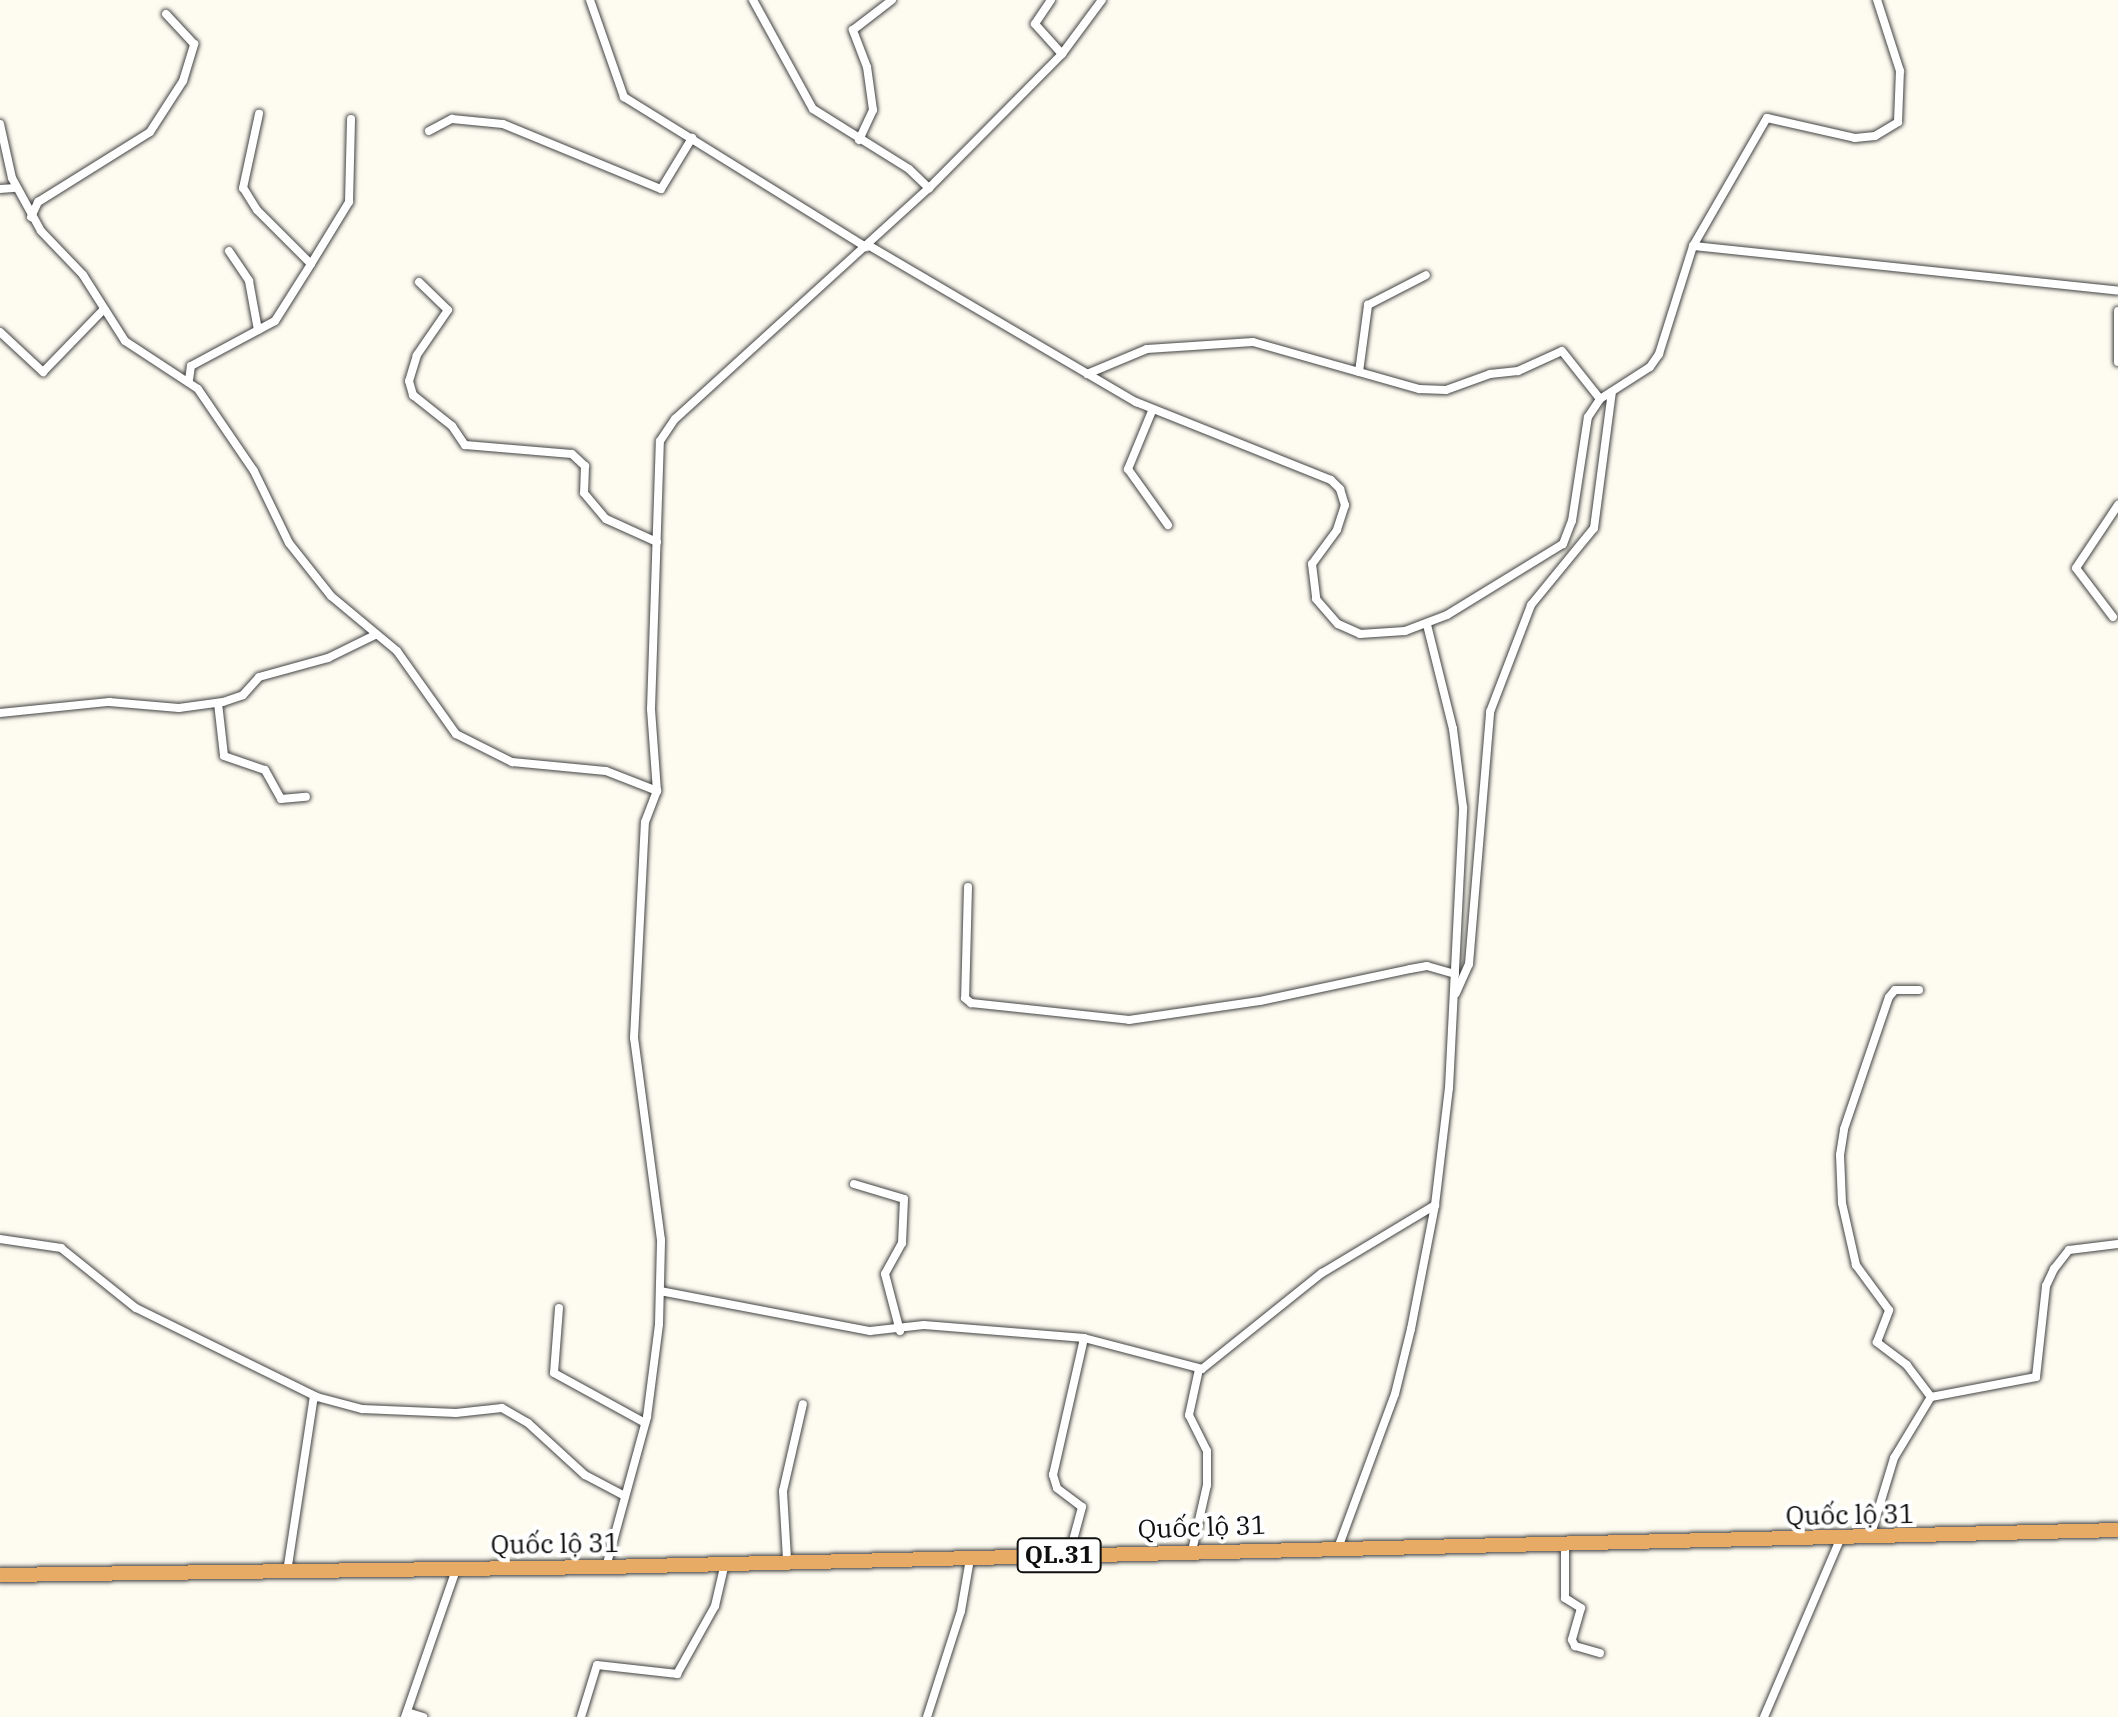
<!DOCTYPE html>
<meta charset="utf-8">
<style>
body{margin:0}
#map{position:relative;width:2118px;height:1717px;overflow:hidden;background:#fefcf1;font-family:"IBM Plex Serif",serif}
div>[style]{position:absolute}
.roads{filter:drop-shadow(0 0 2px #424242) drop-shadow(0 0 2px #424242)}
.street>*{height:8px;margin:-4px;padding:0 4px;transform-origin:4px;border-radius:4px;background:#fff}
.highway>*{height:14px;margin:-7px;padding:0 7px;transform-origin:7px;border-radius:7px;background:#e8ab65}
span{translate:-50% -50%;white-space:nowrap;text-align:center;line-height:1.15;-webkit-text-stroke:8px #fff;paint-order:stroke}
.shield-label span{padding:2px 6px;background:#fff;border:2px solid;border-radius:6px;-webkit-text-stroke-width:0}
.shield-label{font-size:24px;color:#0f0f0f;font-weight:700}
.street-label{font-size:26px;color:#0f0f0f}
</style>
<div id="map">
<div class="roads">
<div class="street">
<div style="left:590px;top:0;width:103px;rotate:70.7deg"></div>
<div style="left:624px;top:97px;width:285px;rotate:31.8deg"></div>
<div style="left:753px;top:0;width:124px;rotate:61.2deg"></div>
<div style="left:813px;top:109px;width:113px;rotate:32deg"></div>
<div style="left:909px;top:169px;width:28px;rotate:44deg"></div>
<div style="left:1051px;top:0;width:29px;rotate:124deg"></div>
<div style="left:1035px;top:24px;width:40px;rotate:48deg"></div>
<div style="left:0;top:124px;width:55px;rotate:77.5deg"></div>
<div style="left:12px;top:178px;width:60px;rotate:61.3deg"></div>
<div style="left:41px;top:231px;width:61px;rotate:46.3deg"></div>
<div style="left:83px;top:275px;width:78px;rotate:57.5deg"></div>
<div style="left:125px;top:341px;width:87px;rotate:33.3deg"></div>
<div style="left:198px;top:389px;width:99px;rotate:55.7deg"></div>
<div style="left:254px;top:471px;width:80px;rotate:64.1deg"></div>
<div style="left:289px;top:543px;width:68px;rotate:51.6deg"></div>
<div style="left:331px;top:596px;width:86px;rotate:39.8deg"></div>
<div style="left:397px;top:651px;width:102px;rotate:54.6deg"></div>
<div style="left:456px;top:734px;width:63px;rotate:26.6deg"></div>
<div style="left:512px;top:762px;width:94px;rotate:5.5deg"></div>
<div style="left:606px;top:771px;width:55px;rotate:21.4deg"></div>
<div style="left:429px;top:131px;width:26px;rotate:-28deg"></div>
<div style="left:452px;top:119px;width:51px;rotate:5.6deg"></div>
<div style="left:503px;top:124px;width:171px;rotate:22.4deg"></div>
<div style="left:661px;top:189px;width:60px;rotate:-58.7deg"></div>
<div style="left:859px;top:140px;width:33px;rotate:-65deg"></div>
<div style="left:873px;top:110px;width:43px;rotate:-97.9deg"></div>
<div style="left:867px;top:67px;width:40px;rotate:-111deg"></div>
<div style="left:853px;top:30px;width:49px;rotate:-37.6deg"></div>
<div style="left:0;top:189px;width:16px;rotate:-4deg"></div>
<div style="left:31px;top:217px;width:17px;rotate:-65deg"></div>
<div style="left:38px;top:202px;width:132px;rotate:-32deg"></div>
<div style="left:150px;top:132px;width:61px;rotate:-57.1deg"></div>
<div style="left:183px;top:81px;width:39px;rotate:-73deg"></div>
<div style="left:194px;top:44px;width:41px;rotate:-133deg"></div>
<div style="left:868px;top:245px;width:311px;rotate:30.4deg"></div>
<div style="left:1136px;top:402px;width:210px;rotate:21.8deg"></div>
<div style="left:1331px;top:480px;width:13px;rotate:45deg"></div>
<div style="left:1340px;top:489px;width:17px;rotate:73deg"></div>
<div style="left:1345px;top:505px;width:26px;rotate:108deg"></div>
<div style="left:1337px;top:530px;width:42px;rotate:126.3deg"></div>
<div style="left:1312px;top:564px;width:35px;rotate:83deg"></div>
<div style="left:1316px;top:599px;width:33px;rotate:49deg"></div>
<div style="left:1338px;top:624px;width:24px;rotate:24deg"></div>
<div style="left:1360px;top:634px;width:45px;rotate:-3.8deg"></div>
<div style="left:1405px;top:631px;width:45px;rotate:-20.9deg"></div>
<div style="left:1447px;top:615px;width:136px;rotate:-31.5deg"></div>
<div style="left:1563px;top:544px;width:25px;rotate:-69deg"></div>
<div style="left:1572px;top:521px;width:105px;rotate:-81.3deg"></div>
<div style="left:1588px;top:417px;width:22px;rotate:-56deg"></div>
<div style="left:1600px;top:399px;width:59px;rotate:-32.6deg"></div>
<div style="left:1650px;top:367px;width:16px;rotate:-55deg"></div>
<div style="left:1659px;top:354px;width:113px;rotate:-72.5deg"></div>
<div style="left:1693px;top:246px;width:148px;rotate:-60deg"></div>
<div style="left:1767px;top:118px;width:90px;rotate:12.8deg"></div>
<div style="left:1855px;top:138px;width:20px;rotate:-6deg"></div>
<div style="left:1875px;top:136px;width:27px;rotate:-31deg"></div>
<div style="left:1898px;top:122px;width:51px;rotate:-87.8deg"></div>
<div style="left:1900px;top:71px;width:75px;rotate:-107.9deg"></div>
<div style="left:1693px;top:246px;width:427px;rotate:6deg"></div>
<div style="left:229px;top:251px;width:36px;rotate:56deg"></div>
<div style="left:249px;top:281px;width:50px;rotate:79.6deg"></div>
<div style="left:311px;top:264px;width:73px;rotate:-58.5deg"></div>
<div style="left:349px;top:202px;width:83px;rotate:-88.6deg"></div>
<div style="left:419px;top:282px;width:40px;rotate:44deg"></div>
<div style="left:448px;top:310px;width:55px;rotate:124.6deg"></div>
<div style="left:417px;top:355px;width:27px;rotate:107deg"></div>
<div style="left:409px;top:381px;width:15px;rotate:74deg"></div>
<div style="left:413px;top:395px;width:50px;rotate:38.5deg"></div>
<div style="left:452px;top:426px;width:23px;rotate:56deg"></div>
<div style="left:465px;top:445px;width:107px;rotate:4.8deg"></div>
<div style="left:572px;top:454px;width:18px;rotate:43deg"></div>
<div style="left:585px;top:466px;width:27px;rotate:92deg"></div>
<div style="left:584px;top:493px;width:34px;rotate:50deg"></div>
<div style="left:606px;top:519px;width:56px;rotate:24.3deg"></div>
<div style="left:2118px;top:311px;width:51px;rotate:90deg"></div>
<div style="left:0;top:332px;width:59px;rotate:42.9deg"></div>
<div style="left:43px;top:372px;width:86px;rotate:-45.9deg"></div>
<div style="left:1359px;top:372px;width:68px;rotate:-82.3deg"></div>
<div style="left:1368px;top:305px;width:65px;rotate:-27.3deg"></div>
<div style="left:1087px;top:374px;width:65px;rotate:-22.6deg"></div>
<div style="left:1147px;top:349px;width:106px;rotate:-3.8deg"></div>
<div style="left:1253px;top:342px;width:173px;rotate:15.8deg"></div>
<div style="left:1419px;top:389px;width:27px;rotate:2deg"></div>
<div style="left:1446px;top:390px;width:47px;rotate:-20deg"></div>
<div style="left:1490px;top:374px;width:28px;rotate:-6deg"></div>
<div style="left:1518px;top:371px;width:48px;rotate:-24.4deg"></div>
<div style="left:1562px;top:351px;width:61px;rotate:51.6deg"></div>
<div style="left:189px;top:380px;width:14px;rotate:-82deg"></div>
<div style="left:191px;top:366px;width:95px;rotate:-28.2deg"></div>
<div style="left:275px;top:321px;width:67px;rotate:-57.7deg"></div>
<div style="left:311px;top:264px;width:76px;rotate:-135deg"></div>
<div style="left:257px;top:210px;width:26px;rotate:-122deg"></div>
<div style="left:243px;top:188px;width:76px;rotate:-77.8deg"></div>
<div style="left:1152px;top:411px;width:63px;rotate:112.5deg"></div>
<div style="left:1128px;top:469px;width:69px;rotate:54.5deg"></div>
<div style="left:2113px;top:617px;width:61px;rotate:-127.1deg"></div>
<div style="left:2076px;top:568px;width:76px;rotate:-56.3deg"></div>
<div style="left:218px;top:703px;width:53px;rotate:83.5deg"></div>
<div style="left:224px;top:756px;width:43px;rotate:18.9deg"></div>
<div style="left:265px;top:770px;width:33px;rotate:61deg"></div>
<div style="left:281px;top:799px;width:25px;rotate:-5deg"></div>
<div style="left:0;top:713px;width:110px;rotate:-5.8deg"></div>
<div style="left:109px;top:702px;width:70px;rotate:4.9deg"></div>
<div style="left:179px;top:708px;width:44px;rotate:-7.8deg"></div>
<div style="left:223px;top:702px;width:21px;rotate:-19deg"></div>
<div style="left:243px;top:695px;width:24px;rotate:-48deg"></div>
<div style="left:259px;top:677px;width:72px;rotate:-15.4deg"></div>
<div style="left:328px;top:658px;width:52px;rotate:-26.1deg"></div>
<div style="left:968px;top:887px;width:111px;rotate:91.5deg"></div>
<div style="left:965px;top:998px;width:8px;rotate:40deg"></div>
<div style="left:971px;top:1003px;width:159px;rotate:6.1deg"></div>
<div style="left:1129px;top:1020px;width:132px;rotate:-8.3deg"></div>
<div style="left:1260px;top:1001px;width:153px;rotate:-12deg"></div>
<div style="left:1410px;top:969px;width:17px;rotate:-10deg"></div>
<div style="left:1427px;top:966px;width:29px;rotate:16deg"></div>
<div style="left:1456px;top:993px;width:32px;rotate:-66deg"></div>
<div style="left:1469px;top:964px;width:253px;rotate:-85.2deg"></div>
<div style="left:1490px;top:712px;width:115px;rotate:-69deg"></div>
<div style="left:1531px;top:605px;width:99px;rotate:-50.7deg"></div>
<div style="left:1594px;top:528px;width:137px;rotate:-82.5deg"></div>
<div style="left:854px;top:1184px;width:52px;rotate:16.7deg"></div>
<div style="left:904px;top:1199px;width:44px;rotate:92.6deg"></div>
<div style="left:902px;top:1243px;width:35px;rotate:119deg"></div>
<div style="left:885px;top:1274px;width:59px;rotate:75.3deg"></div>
<div style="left:0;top:1239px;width:62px;rotate:8.4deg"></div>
<div style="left:61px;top:1248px;width:96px;rotate:38.7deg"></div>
<div style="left:136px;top:1308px;width:202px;rotate:26.2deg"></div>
<div style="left:317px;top:1397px;width:47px;rotate:14.9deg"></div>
<div style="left:362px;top:1409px;width:94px;rotate:2.4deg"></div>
<div style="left:456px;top:1413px;width:46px;rotate:-6.2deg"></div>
<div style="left:502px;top:1408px;width:30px;rotate:30deg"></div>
<div style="left:528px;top:1423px;width:77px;rotate:42.4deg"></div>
<div style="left:585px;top:1475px;width:45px;rotate:27.7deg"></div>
<div style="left:660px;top:1291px;width:214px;rotate:10.8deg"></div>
<div style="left:870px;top:1331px;width:54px;rotate:-6.3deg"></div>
<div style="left:924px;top:1325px;width:161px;rotate:4.6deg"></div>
<div style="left:1084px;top:1338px;width:122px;rotate:14.7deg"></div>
<div style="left:1202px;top:1369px;width:154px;rotate:-38.7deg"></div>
<div style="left:1322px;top:1273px;width:132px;rotate:-31deg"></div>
<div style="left:559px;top:1308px;width:65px;rotate:94.4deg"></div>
<div style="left:554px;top:1373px;width:104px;rotate:28.8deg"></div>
<div style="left:1931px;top:1397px;width:107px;rotate:-10.8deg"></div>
<div style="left:2036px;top:1377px;width:92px;rotate:-83.7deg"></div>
<div style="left:2046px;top:1286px;width:19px;rotate:-65deg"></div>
<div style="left:2054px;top:1269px;width:24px;rotate:-52deg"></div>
<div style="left:2069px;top:1250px;width:49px;rotate:-7deg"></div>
<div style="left:1870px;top:1537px;width:83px;rotate:-73.1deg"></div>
<div style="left:1894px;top:1458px;width:71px;rotate:-58.8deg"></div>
<div style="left:1931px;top:1397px;width:40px;rotate:-127deg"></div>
<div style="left:1907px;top:1365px;width:38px;rotate:-143deg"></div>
<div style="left:1877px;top:1342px;width:34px;rotate:-69deg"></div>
<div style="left:1889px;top:1310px;width:56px;rotate:-126.3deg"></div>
<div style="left:1856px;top:1265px;width:64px;rotate:-102.7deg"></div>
<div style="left:1842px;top:1203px;width:48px;rotate:-92.4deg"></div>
<div style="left:1840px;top:1155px;width:26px;rotate:-81deg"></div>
<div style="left:1844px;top:1129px;width:139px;rotate:-71.2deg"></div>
<div style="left:1889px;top:997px;width:9px;rotate:-49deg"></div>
<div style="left:1895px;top:990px;width:24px"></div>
<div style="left:1565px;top:1543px;width:55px;rotate:90deg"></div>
<div style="left:1565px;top:1598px;width:19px;rotate:32deg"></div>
<div style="left:1581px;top:1608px;width:33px;rotate:106deg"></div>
<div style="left:1572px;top:1640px;width:7px;rotate:63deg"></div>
<div style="left:1575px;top:1646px;width:26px;rotate:16deg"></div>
<div style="left:1338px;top:1548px;width:164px;rotate:-69.7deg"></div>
<div style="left:1395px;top:1394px;width:67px;rotate:-76.2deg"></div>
<div style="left:1411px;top:1329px;width:126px;rotate:-79deg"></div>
<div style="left:1435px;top:1205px;width:118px;rotate:-83.2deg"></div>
<div style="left:1449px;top:1088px;width:281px;rotate:-87.1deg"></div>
<div style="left:1463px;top:807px;width:79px;rotate:-97.3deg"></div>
<div style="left:1453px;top:729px;width:107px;rotate:-104deg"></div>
<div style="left:1192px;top:1551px;width:68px;rotate:-77.2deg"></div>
<div style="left:1207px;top:1485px;width:34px;rotate:-90deg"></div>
<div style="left:1207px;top:1451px;width:40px;rotate:-116.6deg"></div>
<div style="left:1189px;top:1415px;width:47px;rotate:-77.7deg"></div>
<div style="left:1069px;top:1555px;width:50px;rotate:-74.8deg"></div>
<div style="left:1082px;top:1507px;width:31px;rotate:-143deg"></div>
<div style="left:1057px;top:1488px;width:14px;rotate:-107deg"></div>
<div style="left:1053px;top:1475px;width:140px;rotate:-77.2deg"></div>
<div style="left:787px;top:1559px;width:68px;rotate:-93.4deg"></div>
<div style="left:783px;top:1491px;width:89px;rotate:-77.1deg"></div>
<div style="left:606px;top:1567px;width:156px;rotate:-74.7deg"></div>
<div style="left:647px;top:1417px;width:94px;rotate:-82.6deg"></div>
<div style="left:659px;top:1324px;width:84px;rotate:-88.6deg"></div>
<div style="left:661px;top:1240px;width:204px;rotate:-97.6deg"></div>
<div style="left:634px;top:1038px;width:216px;rotate:-87.1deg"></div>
<div style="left:645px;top:822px;width:33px;rotate:-69deg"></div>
<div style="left:657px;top:791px;width:82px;rotate:-94.2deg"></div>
<div style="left:651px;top:709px;width:268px;rotate:-88.1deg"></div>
<div style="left:660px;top:441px;width:27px;rotate:-56deg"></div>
<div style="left:675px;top:419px;width:343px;rotate:-42.3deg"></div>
<div style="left:929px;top:188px;width:189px;rotate:-45.2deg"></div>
<div style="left:1062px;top:54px;width:67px;rotate:-53.5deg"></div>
<div style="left:287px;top:1572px;width:178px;rotate:-81.3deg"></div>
<div style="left:407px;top:1712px;width:17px;rotate:17deg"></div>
<div style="left:405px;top:1717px;width:156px;rotate:-70.9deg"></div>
<div style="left:581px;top:1717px;width:54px;rotate:-72.9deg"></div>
<div style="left:597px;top:1665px;width:81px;rotate:6.4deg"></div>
<div style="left:677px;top:1674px;width:78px;rotate:-60.8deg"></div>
<div style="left:715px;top:1606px;width:44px;rotate:-76.9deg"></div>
<div style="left:927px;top:1717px;width:111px;rotate:-72.2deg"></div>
<div style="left:961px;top:1611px;width:53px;rotate:-80.2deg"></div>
<div style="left:1764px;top:1717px;width:193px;rotate:-66.8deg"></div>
</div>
<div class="highway">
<div style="left:0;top:1575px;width:606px;rotate:-0.76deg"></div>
<div style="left:606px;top:1567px;width:1512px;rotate:-1.4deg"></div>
</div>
</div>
<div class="shield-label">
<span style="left:1059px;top:1555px">QL.31</span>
</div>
<div class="street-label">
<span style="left:1850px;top:1515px;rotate:-1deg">Quốc lộ 31</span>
<span style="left:1202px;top:1527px;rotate:-2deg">Quốc lộ 31</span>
<span style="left:555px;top:1544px;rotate:-1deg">Quốc lộ 31</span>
</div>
</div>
